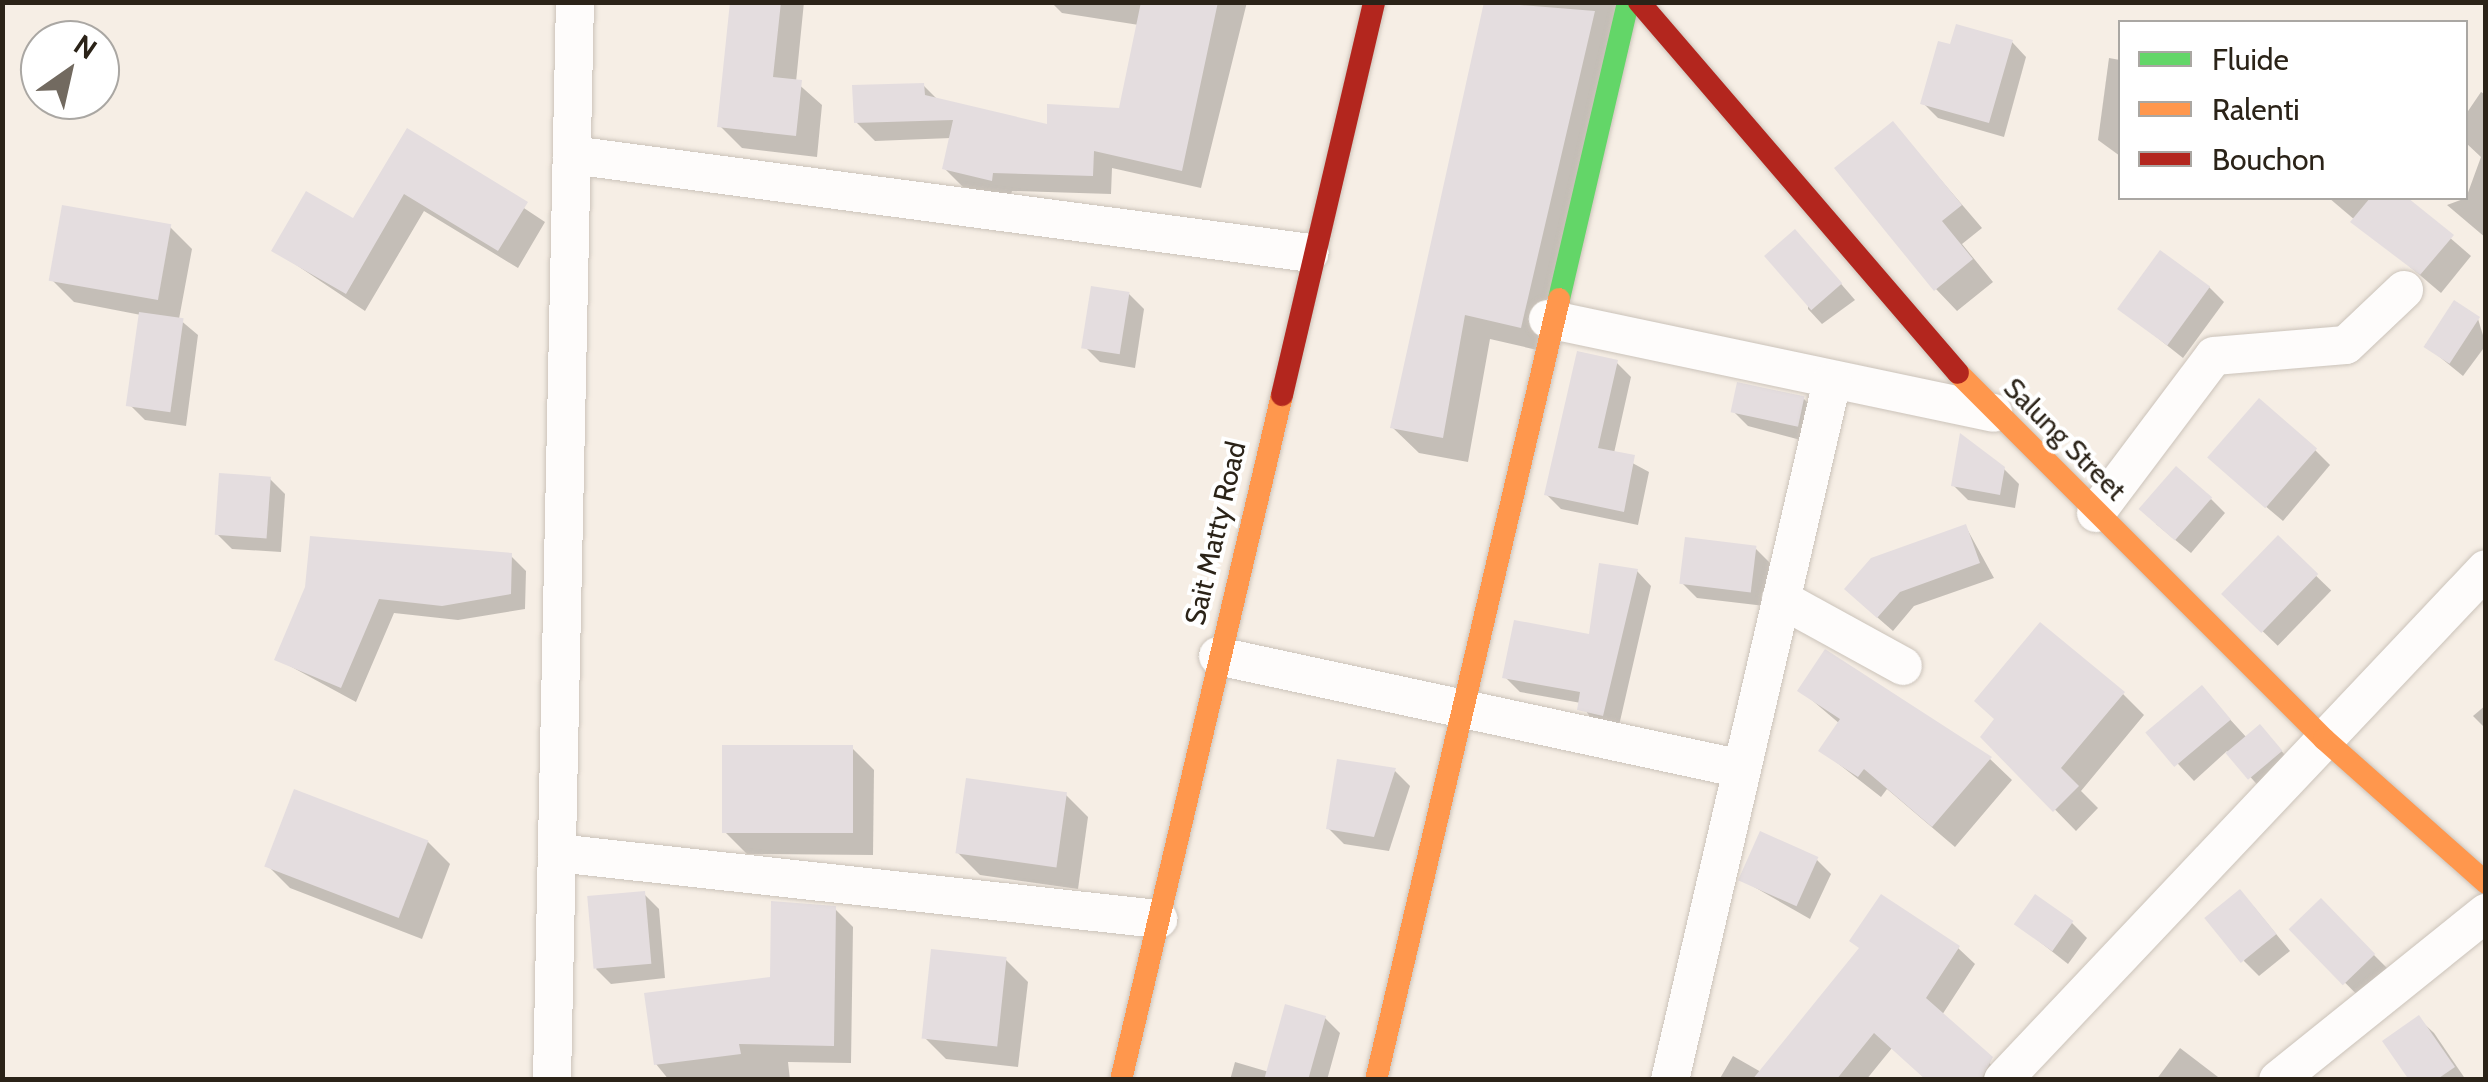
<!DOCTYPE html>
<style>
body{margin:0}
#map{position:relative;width:2488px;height:1082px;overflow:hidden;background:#f6eee5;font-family:Cabin,sans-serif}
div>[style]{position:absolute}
.shadow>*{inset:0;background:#0003;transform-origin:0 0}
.building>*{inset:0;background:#e4dddf;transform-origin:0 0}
.roads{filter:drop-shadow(0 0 2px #cbc3ba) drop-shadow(0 0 2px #cbc3ba)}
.street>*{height:38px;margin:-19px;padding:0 19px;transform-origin:19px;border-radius:19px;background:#fefcfb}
.fast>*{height:22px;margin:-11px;padding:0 11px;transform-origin:11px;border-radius:11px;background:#63d668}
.slow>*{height:22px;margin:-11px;padding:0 11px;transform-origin:11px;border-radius:11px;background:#ff974d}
.jam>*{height:22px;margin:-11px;padding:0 11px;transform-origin:11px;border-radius:11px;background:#b3261e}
span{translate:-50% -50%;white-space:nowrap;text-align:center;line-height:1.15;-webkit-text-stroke:8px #fff;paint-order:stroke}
.street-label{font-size:28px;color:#2b2318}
.frame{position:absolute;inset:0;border:5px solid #2b2318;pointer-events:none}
.legend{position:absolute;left:2118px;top:20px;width:350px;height:180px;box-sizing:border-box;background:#fff;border:2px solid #aaa7a3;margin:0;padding:12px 18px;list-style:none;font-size:30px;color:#2b2318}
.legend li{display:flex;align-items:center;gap:20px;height:50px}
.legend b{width:50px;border:2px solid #aaa7a3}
.north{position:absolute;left:20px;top:20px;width:100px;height:100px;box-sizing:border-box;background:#fff;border:2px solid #aaa7a3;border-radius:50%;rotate:34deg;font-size:28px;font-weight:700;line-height:40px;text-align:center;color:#2b2318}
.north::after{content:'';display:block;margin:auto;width:35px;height:45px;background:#726a60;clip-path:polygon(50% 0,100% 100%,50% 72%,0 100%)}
</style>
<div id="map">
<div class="shadow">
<div style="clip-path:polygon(732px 2px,804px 2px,796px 82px,822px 105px,817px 157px,742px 148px,720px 126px)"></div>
<div style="clip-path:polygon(1051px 2px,1247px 2px,1201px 188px,1112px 168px,1111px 194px,1012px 191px,1010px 198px,963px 187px,944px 168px,951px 138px,875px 141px,856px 122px,923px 85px,939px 101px,1049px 127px,1121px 110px,1139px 25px,1062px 13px)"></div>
<div style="clip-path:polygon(1487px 2px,1632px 2px,1546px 352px,1490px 339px,1468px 462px,1419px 453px,1393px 428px)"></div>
<div style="clip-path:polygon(2012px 42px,2026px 57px,2004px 137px,1938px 118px,1923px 103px,1951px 47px)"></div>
<div style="clip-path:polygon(2109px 58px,2120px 60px,2120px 156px,2098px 140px)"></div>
<div style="clip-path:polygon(2481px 92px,2486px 95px,2486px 238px,2447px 205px,2466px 198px,2481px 157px,2466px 143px,2466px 114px)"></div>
<div style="clip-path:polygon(1893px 124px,1982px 228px,1962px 244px,1993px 282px,1957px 311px,1936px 289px)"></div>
<div style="clip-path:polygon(408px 131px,545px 222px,518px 268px,424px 211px,365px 311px,274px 250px,354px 221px)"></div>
<div style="clip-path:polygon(2329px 198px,2404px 198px,2471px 256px,2441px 293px)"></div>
<div style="clip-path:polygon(170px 227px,192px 249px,179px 319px,198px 335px,186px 426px,145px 420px,130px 405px,141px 315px,74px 302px,52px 280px)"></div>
<div style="clip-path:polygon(1809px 247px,1855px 300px,1822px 324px,1808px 309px)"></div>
<div style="clip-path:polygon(2209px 287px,2224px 302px,2183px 358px,2121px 309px)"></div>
<div style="clip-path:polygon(1129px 294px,1144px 309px,1135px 368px,1100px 362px,1085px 347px)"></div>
<div style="clip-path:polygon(2478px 319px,2486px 345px,2463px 376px,2425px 345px)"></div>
<div style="clip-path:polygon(1616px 362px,1631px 377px,1614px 453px,1649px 472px,1638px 525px,1561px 509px,1546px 494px)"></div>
<div style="clip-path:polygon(1804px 399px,1819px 414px,1812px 443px,1748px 426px,1733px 411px)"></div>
<div style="clip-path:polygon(2315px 450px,2330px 465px,2283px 521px,2226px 473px)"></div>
<div style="clip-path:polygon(2004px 469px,2019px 484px,2015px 508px,1968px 500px,1953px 485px)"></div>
<div style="clip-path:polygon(270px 479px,285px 494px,281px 552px,232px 549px,217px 534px)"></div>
<div style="clip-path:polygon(2211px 499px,2225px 513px,2191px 553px,2156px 524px)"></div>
<div style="clip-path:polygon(1966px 527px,1994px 578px,1914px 606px,1893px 631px,1862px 604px)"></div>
<div style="left:2278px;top:539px;width:74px;height:77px;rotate:44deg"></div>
<div style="clip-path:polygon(1755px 548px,1770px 563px,1765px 606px,1697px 598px,1682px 583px)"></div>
<div style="clip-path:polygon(511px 556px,526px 571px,525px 609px,458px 620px,394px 613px,356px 702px,277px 659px,307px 588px)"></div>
<div style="clip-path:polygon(1637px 571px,1651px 586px,1618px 730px,1595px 725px,1581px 703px,1520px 692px,1505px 677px,1591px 637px)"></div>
<div style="clip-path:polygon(1800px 690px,1990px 759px,2012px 780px,1955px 847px,1887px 789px,1881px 797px,1822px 751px,1840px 724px)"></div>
<div style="clip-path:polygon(2123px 694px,2144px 715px,2081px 791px,2098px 808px,2076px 831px,1984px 737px)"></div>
<div style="clip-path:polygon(2216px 704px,2247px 738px,2274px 742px,2295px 767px,2263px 791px,2227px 751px,2194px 781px,2151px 735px)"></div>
<div style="clip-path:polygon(2486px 705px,2486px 729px,2473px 716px)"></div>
<div style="clip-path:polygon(852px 748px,874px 770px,873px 855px,747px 854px,725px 832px)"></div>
<div style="clip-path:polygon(1395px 771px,1410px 786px,1389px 851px,1344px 844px,1329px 829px)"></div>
<div style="clip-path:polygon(1066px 795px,1088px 817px,1078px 889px,980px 875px,958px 853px)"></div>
<div style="clip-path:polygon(428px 842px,450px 864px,422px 939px,290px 888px,268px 866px)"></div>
<div style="clip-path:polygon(1816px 859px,1831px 874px,1810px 919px,1742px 880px)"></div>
<div style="clip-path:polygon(644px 894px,659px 909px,665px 978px,611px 984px,596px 969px)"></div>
<div style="left:2321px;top:902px;width:95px;height:40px;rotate:45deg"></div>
<div style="clip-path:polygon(2254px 907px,2290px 951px,2259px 976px,2244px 961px)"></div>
<div style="clip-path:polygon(835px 909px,853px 927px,851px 1063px,788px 1062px,790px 1080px,669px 1080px,656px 1064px,772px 979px)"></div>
<div style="clip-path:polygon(2072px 923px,2087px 938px,2068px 964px,2017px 924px)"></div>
<div style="clip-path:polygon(1958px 948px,1975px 964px,1942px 1015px,2006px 1080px,1927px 1080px,1892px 1048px,1866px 1080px,1719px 1080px,1733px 1056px,1761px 1072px)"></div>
<div style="clip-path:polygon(1006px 960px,1028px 982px,1018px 1067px,946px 1059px,924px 1037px)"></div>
<div style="clip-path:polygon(1325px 1018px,1340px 1033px,1327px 1080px,1230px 1080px,1235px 1062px,1269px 1072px)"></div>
<div style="clip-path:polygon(2419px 1019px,2434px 1033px,2466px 1080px,2412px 1080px)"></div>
<div style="clip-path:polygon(2180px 1048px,2218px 1077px,2221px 1080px,2156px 1080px)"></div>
</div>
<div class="building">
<div style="clip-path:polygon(730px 2px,781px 2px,773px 77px,802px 80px,796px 136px,717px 127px)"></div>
<div style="clip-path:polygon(1141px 2px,1218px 2px,1182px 171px,1094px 151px,1093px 176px,993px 173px,992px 181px,942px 169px,953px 120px,854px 123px,852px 85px,924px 83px,925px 95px,1047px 124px,1047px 104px,1119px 108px)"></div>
<div style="clip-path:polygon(1484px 2px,1595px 11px,1521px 328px,1465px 315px,1443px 438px,1390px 428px)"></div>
<div style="clip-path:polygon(1956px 24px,2013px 40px,1989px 123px,1920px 104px,1938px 41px,1950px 44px)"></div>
<div style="clip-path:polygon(1893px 121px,1962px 205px,1942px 221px,1973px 259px,1934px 291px,1834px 168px)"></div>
<div style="clip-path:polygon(407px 128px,528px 202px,498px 251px,404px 194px,346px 294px,271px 251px,306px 191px,353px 218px)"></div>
<div style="clip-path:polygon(2370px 198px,2408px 198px,2454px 235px,2420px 275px,2350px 222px)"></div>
<div style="left:62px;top:205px;width:111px;height:77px;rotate:10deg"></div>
<div style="left:1795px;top:229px;width:72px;height:41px;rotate:49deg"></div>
<div style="left:2160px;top:250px;width:62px;height:73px;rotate:36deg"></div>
<div style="left:1091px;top:286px;width:39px;height:63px;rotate:9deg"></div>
<div style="left:2454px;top:300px;width:31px;height:56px;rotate:33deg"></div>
<div style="left:139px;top:312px;width:45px;height:95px;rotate:8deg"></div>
<div style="clip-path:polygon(1577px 351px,1618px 360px,1598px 448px,1635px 455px,1624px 512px,1544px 495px)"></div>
<div style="left:1737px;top:382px;width:69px;height:31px;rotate:12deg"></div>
<div style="left:2259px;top:398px;width:77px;height:79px;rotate:41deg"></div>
<div style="clip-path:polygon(1960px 433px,2005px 467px,2000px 495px,1951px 486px)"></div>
<div style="left:2176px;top:466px;width:48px;height:57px;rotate:41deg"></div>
<div style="left:219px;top:473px;width:52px;height:62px;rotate:4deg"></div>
<div style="clip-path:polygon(1966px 524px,1980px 563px,1900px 592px,1877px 618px,1844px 589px,1871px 558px)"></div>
<div style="left:2278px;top:535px;width:56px;height:82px;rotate:44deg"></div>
<div style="clip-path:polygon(310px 536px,512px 553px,511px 594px,442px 606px,379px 599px,341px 688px,274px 660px,305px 587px)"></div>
<div style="left:1685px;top:537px;width:72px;height:47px;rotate:7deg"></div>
<div style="clip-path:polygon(1599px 563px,1638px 569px,1603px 716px,1577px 710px,1580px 692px,1502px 678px,1514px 620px,1589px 634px)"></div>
<div style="clip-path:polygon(2040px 622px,2125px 692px,2061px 768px,2079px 786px,2053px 812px,1980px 737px,1994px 719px,1974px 701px)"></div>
<div style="clip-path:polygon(1825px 649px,1992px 757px,1932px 827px,1864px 769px,1858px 777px,1818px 751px,1840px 719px,1797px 691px)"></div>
<div style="left:2202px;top:685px;width:45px;height:74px;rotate:50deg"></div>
<div style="left:2260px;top:724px;width:35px;height:45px;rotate:50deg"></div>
<div style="left:722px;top:745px;width:131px;height:88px"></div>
<div style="clip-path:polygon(1337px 759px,1396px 768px,1374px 837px,1326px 829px)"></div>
<div style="left:966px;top:778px;width:102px;height:76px;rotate:8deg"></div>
<div style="left:294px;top:789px;width:144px;height:83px;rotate:21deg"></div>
<div style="left:1760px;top:831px;width:64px;height:54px;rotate:24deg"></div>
<div style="left:2240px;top:889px;width:58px;height:46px;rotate:51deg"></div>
<div style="left:645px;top:891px;width:73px;height:58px;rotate:85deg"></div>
<div style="clip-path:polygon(1881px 894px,1960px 946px,1926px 998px,1993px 1057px,1981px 1080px,1926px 1080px,1874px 1033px,1836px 1080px,1752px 1080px,1859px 948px,1849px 941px)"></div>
<div style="left:2035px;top:894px;width:47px;height:37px;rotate:35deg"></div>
<div style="left:2321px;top:898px;width:78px;height:45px;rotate:46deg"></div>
<div style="clip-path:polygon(771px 901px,836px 906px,834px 1046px,739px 1044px,741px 1054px,654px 1065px,644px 993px,770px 977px)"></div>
<div style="left:931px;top:949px;width:76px;height:90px;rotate:6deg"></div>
<div style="clip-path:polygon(1285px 1004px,1326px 1016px,1308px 1080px,1264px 1080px)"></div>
<div style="clip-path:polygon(2419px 1015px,2455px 1067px,2436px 1080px,2409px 1080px,2382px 1041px)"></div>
</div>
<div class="roads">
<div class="street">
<div style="left:572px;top:155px;width:744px;rotate:7.56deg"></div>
<div style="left:1548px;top:319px;width:455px;rotate:11.9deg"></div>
<div style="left:2096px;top:513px;width:196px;rotate:-53.1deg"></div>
<div style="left:2214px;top:356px;width:132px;rotate:-4.8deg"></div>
<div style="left:2346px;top:345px;width:80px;rotate:-43.5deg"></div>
<div style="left:1781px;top:599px;width:139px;rotate:28.8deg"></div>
<div style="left:1218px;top:656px;width:536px;rotate:12.17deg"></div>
<div style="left:557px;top:853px;width:605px;rotate:6.27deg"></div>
<div style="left:552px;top:1080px;width:1078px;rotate:-88.78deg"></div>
<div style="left:1670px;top:1080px;width:718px;rotate:-76.95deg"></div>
<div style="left:2003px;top:1080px;width:703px;rotate:-46.61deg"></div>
<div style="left:2278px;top:1080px;width:267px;rotate:-38.8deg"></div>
</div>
<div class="fast">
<div style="left:1559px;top:299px;width:305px;rotate:-76.9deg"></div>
</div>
<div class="slow">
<div style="left:1958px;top:373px;width:518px;rotate:45deg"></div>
<div style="left:2324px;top:739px;width:217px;rotate:41.6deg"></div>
<div style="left:1121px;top:1080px;width:704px;rotate:-76.77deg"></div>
<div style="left:1376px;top:1080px;width:802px;rotate:-76.81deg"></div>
</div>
<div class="jam">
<div style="left:1639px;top:2px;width:489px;rotate:49.3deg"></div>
<div style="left:1282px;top:395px;width:404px;rotate:-76.8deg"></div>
</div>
</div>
<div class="street-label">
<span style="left:2065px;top:439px;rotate:45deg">Salung Street</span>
<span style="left:1215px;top:533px;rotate:-77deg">Sait Matty Road</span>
</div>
<div class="frame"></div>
<ul class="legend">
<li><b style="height:12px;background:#63d668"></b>Fluide</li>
<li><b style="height:12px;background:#ff974d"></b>Ralenti</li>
<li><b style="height:12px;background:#b3261e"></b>Bouchon</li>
</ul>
<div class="north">N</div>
</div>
